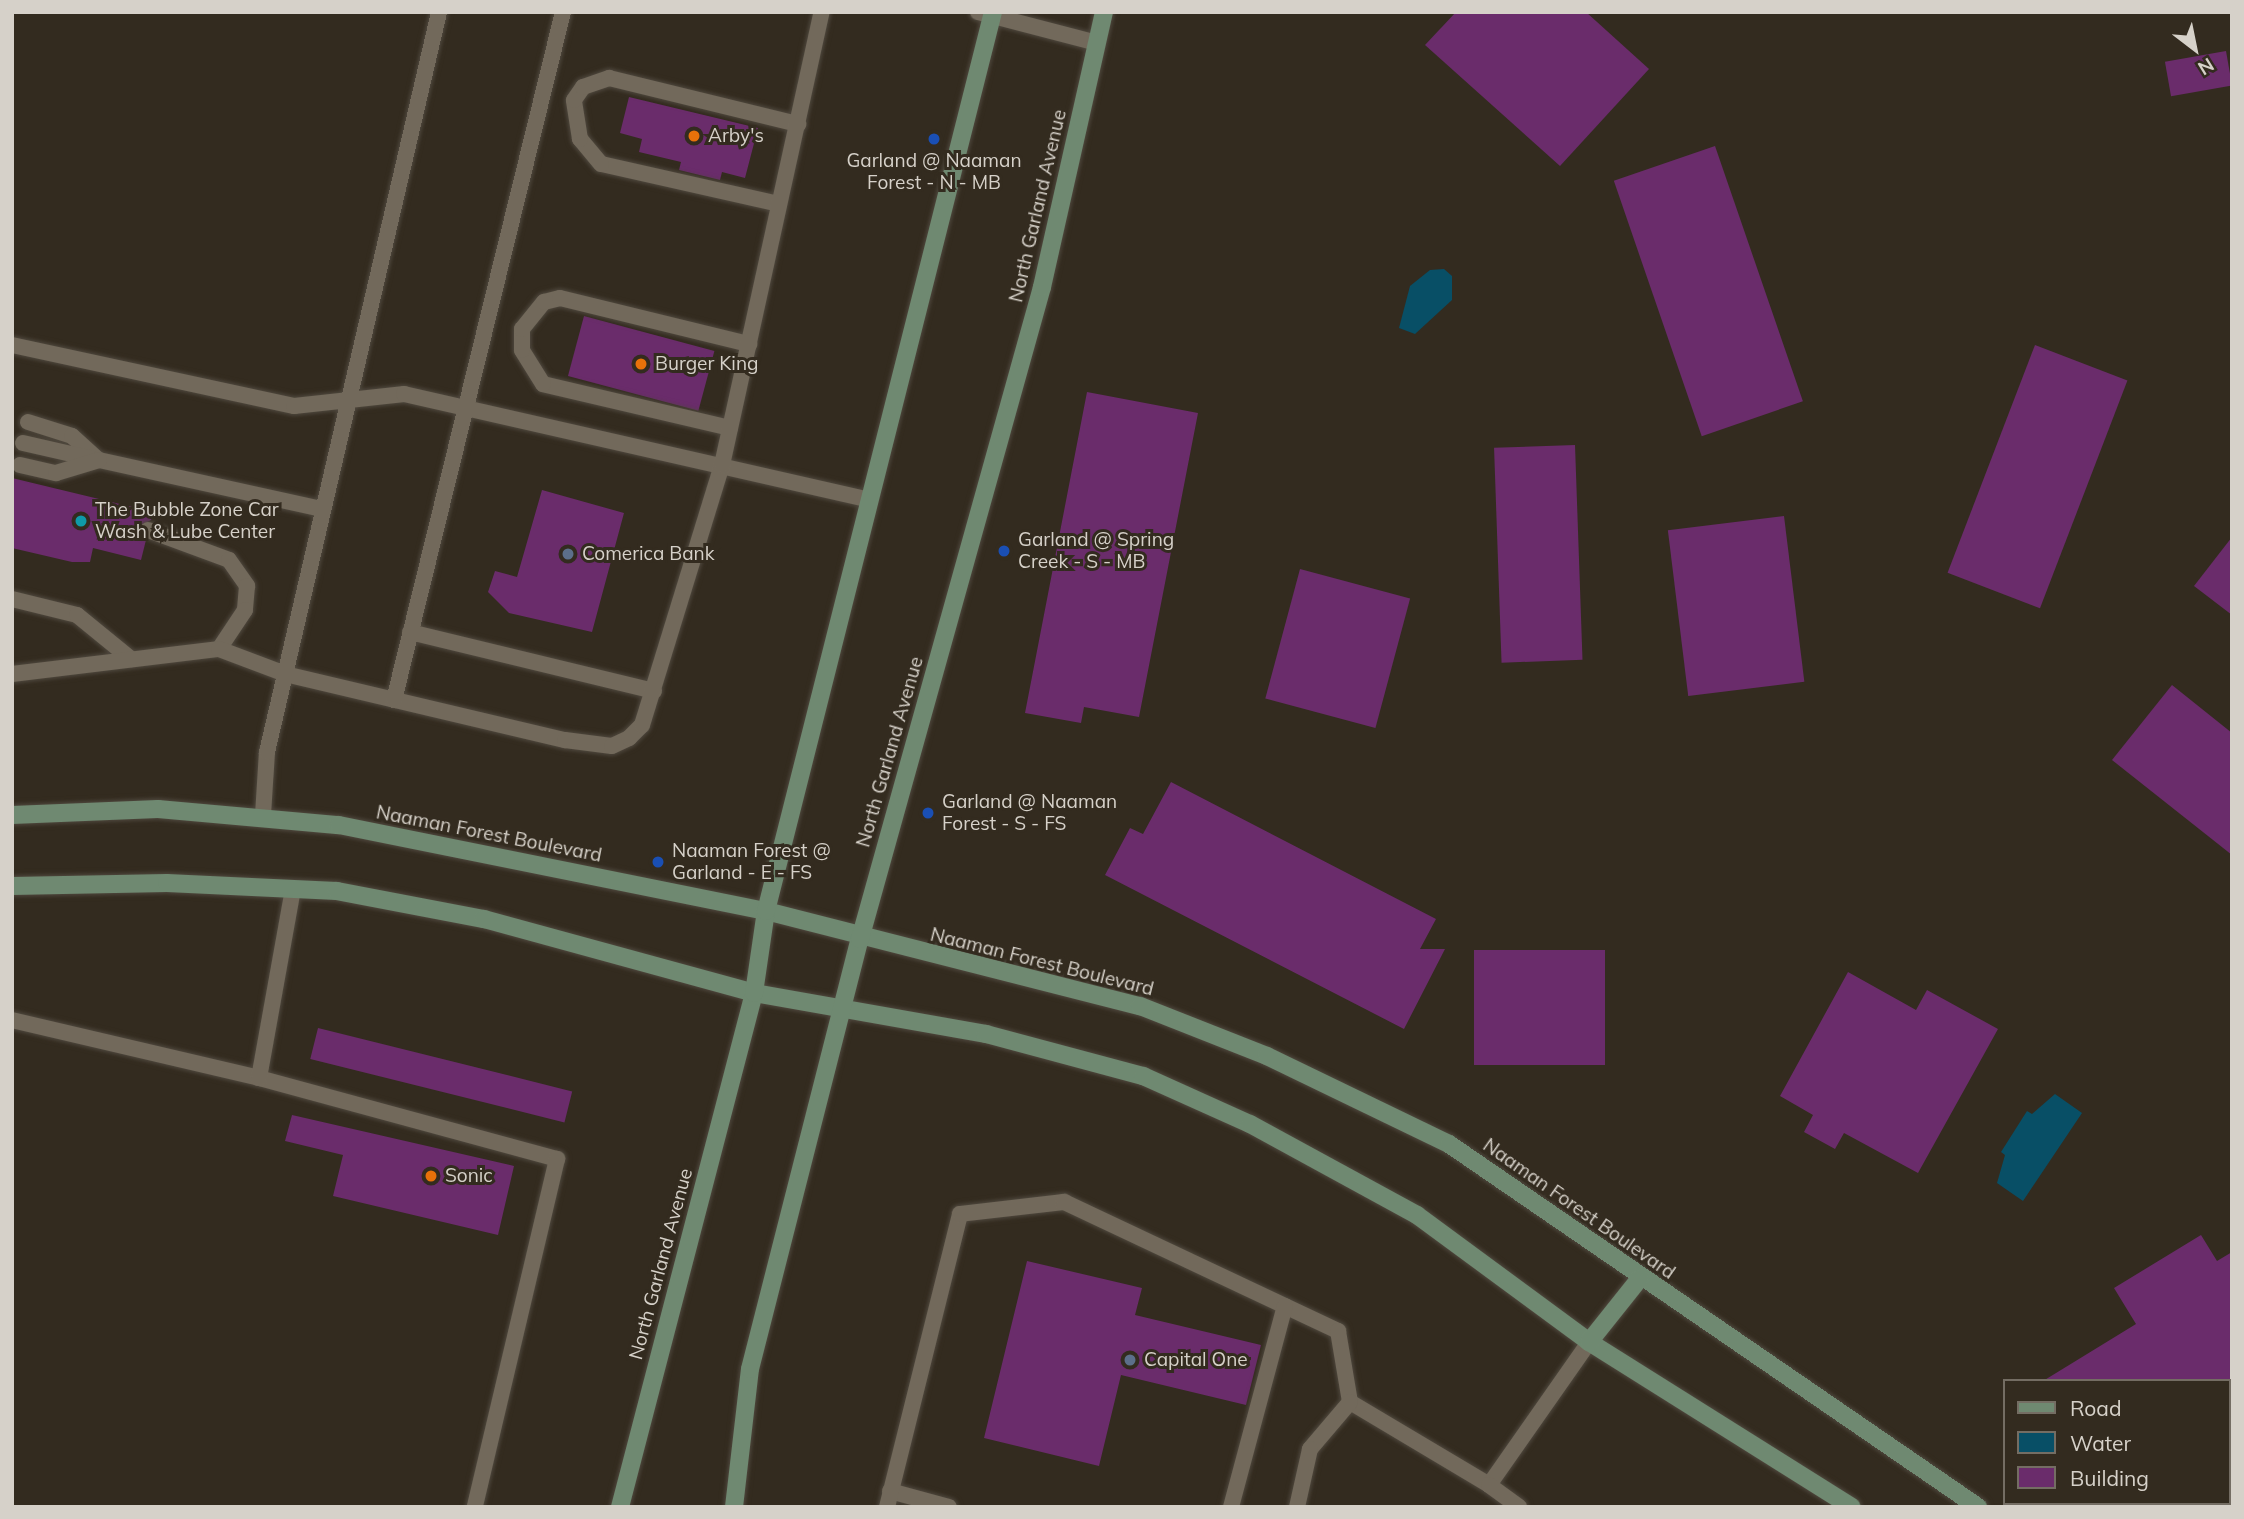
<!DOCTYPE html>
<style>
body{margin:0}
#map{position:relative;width:2244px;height:1519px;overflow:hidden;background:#332b1f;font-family:Mulish,sans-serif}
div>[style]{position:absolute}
.water>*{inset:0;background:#084f66}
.building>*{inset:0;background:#6a2c6b;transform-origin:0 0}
.roads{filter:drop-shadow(0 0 2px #4f483e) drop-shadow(0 0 2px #4f483e)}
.lane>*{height:16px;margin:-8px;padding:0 8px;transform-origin:8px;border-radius:8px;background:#72695b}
.secondary>*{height:18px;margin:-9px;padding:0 9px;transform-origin:9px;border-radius:9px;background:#6f8971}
.dots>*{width:19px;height:19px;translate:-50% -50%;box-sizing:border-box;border:4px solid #332b1f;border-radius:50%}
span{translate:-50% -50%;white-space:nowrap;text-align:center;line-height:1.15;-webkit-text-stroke:6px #332b1f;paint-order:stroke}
.poi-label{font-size:19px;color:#d6d1c9}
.left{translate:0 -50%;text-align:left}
.street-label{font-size:19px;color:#d6d1c9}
.frame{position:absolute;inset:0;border:14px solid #d6d1c9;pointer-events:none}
.legend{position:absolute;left:2003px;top:1379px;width:228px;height:126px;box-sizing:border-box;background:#332b1f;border:2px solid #746d63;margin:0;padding:9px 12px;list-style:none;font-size:21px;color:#d6d1c9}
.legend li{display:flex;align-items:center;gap:14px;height:35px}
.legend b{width:35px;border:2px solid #746d63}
.north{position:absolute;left:2160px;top:14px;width:70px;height:70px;-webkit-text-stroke:5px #332b1f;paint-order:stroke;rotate:148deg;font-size:19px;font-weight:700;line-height:28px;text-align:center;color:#d6d1c9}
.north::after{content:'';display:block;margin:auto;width:24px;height:32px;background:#d6d1c9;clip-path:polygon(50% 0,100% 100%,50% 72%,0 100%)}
</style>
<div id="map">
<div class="water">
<div style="clip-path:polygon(1444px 269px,1452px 276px,1452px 300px,1415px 334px,1399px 328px,1410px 286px,1430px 270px)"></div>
<div style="clip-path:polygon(2055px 1094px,2082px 1113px,2023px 1201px,1997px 1183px,2005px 1155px,2001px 1152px,2027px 1111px,2032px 1114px)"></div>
</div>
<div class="building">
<div style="clip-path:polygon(1456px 12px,1586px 12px,1649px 69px,1560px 166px,1425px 45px)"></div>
<div style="left:2226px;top:51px;width:35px;height:62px;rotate:80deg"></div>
<div style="clip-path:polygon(629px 97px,758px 128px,745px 178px,722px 172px,720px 180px,679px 170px,681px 162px,639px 152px,642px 139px,620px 133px)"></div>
<div style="left:1715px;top:146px;width:270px;height:107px;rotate:71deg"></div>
<div style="left:584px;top:316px;width:135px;height:62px;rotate:15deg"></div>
<div style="left:2035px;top:345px;width:99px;height:244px;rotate:21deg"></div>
<div style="clip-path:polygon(1087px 392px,1198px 413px,1139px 717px,1084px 707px,1081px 723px,1025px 713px)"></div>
<div style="left:1575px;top:445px;width:215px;height:81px;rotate:88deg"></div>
<div style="clip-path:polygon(12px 478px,153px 512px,151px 520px,138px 527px,146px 540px,141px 560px,93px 548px,90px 562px,72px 562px,12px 548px)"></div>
<div style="clip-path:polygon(542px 490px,624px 513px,592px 632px,509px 613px,488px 592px,495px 571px,517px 577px)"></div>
<div style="left:1784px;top:516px;width:167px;height:117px;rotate:83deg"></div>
<div style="clip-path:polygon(2232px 537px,2232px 615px,2194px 586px)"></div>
<div style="left:1300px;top:569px;width:114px;height:134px;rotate:15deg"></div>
<div style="clip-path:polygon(2172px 685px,2232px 733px,2232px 855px,2112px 760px)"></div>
<div style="clip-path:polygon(1171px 782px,1436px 919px,1420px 949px,1445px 949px,1404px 1029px,1105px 875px,1130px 828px,1143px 834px)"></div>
<div style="left:1474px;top:950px;width:131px;height:115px"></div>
<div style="clip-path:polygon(1848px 972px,1916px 1010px,1927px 990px,1998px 1029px,1918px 1173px,1844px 1133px,1835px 1149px,1804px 1132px,1813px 1115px,1780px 1096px)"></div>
<div style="left:318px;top:1028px;width:262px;height:32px;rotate:14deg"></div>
<div style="clip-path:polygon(292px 1115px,514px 1166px,498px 1235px,333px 1196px,343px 1155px,285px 1141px)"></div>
<div style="clip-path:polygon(2201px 1235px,2217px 1261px,2232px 1252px,2232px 1381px,2043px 1381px,2136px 1324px,2114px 1288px)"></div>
<div style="clip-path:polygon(1027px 1261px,1142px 1288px,1135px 1315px,1261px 1345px,1246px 1405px,1121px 1375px,1099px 1466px,984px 1438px)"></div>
</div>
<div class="roads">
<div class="lane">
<div style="left:978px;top:12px;width:123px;rotate:14.6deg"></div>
<div style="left:779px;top:204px;width:182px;rotate:-167.3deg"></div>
<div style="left:601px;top:164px;width:33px;rotate:-130deg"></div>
<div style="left:580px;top:139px;width:39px;rotate:-99deg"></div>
<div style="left:574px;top:100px;width:16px;rotate:-55deg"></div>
<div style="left:583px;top:87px;width:28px;rotate:-19deg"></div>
<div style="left:609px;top:78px;width:195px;rotate:13.7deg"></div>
<div style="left:12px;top:345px;width:289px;rotate:12.2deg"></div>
<div style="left:294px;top:406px;width:111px;rotate:-6.2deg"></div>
<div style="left:404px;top:394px;width:477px;rotate:12.8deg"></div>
<div style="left:28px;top:422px;width:46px;rotate:17.7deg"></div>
<div style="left:72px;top:436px;width:36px;rotate:42deg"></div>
<div style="left:99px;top:460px;width:228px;rotate:12.4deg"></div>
<div style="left:730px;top:428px;width:192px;rotate:-166.8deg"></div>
<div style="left:543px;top:384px;width:40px;rotate:-122deg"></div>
<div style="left:522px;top:350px;width:21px;rotate:-90deg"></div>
<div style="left:522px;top:329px;width:35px;rotate:-51deg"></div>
<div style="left:544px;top:302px;width:16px;rotate:-14deg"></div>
<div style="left:560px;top:298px;width:195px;rotate:13.7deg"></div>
<div style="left:23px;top:443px;width:72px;rotate:12.9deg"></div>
<div style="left:20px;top:465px;width:37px;rotate:13deg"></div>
<div style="left:56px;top:473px;width:45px;rotate:-16.8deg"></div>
<div style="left:148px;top:530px;width:86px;rotate:20.3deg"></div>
<div style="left:229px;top:560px;width:32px;rotate:55deg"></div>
<div style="left:247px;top:586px;width:24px;rotate:95deg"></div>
<div style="left:245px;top:610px;width:47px;rotate:123.7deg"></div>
<div style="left:12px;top:599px;width:67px;rotate:13.8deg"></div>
<div style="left:77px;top:615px;width:70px;rotate:39.2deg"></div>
<div style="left:410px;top:632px;width:251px;rotate:13.6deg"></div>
<div style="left:12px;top:674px;width:209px;rotate:-6.9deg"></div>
<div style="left:219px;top:649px;width:71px;rotate:20.7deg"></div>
<div style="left:285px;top:674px;width:288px;rotate:13.3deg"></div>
<div style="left:565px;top:740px;width:47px;rotate:7.3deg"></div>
<div style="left:612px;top:746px;width:19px;rotate:-25deg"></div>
<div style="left:629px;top:738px;width:18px;rotate:-45deg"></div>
<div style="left:642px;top:725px;width:272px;rotate:-72.9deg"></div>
<div style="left:722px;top:465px;width:464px;rotate:-77.6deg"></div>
<div style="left:394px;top:700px;width:708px;rotate:-76.2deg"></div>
<div style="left:263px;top:815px;width:63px;rotate:-86.4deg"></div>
<div style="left:267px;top:752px;width:760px;rotate:-76.91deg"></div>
<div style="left:12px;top:1020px;width:254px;rotate:13.2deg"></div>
<div style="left:259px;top:1078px;width:309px;rotate:15.2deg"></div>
<div style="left:557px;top:1159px;width:358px;rotate:103.3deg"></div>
<div style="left:259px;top:1078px;width:192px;rotate:-79.8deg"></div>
<div style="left:1350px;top:1402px;width:162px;rotate:30.8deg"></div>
<div style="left:1489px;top:1485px;width:174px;rotate:-55deg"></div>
<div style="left:1489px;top:1485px;width:37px;rotate:36deg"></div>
<div style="left:890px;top:1491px;width:61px;rotate:15.2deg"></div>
<div style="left:887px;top:1507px;width:302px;rotate:-76deg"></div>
<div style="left:960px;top:1214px;width:105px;rotate:-6.6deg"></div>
<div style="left:1064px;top:1202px;width:303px;rotate:25.2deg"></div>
<div style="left:1338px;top:1331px;width:72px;rotate:80.4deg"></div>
<div style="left:1350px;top:1402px;width:62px;rotate:130.4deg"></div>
<div style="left:1310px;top:1449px;width:59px;rotate:102.6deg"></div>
<div style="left:1231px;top:1507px;width:208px;rotate:-75deg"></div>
</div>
<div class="secondary">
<div style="left:12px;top:815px;width:146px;rotate:-2.4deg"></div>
<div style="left:158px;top:809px;width:182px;rotate:5.1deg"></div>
<div style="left:339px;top:825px;width:436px;rotate:11.4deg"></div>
<div style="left:766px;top:911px;width:386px;rotate:14.3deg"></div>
<div style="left:1140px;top:1006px;width:136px;rotate:21.5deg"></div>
<div style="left:1267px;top:1056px;width:202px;rotate:25.8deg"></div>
<div style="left:1449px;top:1144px;width:642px;rotate:34.46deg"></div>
<div style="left:12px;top:886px;width:155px;rotate:-1.1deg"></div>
<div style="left:167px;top:883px;width:170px;rotate:2.7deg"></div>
<div style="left:337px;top:891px;width:150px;rotate:10.8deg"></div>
<div style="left:484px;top:919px;width:280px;rotate:15.3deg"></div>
<div style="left:754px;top:993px;width:236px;rotate:10deg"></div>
<div style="left:986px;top:1034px;width:163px;rotate:15deg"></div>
<div style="left:1143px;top:1076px;width:117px;rotate:24.2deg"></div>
<div style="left:1250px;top:1124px;width:190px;rotate:28.6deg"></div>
<div style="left:1417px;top:1215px;width:214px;rotate:36.4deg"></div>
<div style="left:1589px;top:1342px;width:310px;rotate:32.1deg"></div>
<div style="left:1589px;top:1342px;width:82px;rotate:-51.4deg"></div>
<div style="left:620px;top:1507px;width:531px;rotate:-75.39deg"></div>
<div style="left:754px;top:993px;width:83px;rotate:-81.7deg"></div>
<div style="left:766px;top:911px;width:927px;rotate:-75.83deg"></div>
<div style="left:734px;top:1507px;width:139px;rotate:-83.4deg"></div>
<div style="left:750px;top:1369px;width:444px;rotate:-75.7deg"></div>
<div style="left:860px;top:939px;width:677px;rotate:-74.4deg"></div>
<div style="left:1042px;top:287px;width:282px;rotate:-77.3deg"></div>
</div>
</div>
<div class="dots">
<div style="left:694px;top:136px;background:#e8710a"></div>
<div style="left:934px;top:139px;background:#1a4fb4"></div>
<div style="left:641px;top:364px;background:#e8710a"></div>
<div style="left:81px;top:521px;background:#0f9aa8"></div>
<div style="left:1004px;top:551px;background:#1a4fb4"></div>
<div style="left:568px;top:554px;background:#5c6f8a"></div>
<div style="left:928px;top:813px;background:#1a4fb4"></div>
<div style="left:658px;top:862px;background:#1a4fb4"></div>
<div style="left:431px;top:1176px;background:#e8710a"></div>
<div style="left:1130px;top:1360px;background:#5c6f8a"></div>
</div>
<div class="poi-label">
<span class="left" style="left:708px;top:136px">Arby's</span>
<span style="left:934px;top:172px">Garland @ Naaman<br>Forest - N - MB</span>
<span class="left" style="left:655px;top:364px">Burger King</span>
<span class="left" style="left:95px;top:521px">The Bubble Zone Car<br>Wash &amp; Lube Center</span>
<span class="left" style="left:1018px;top:551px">Garland @ Spring<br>Creek - S - MB</span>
<span class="left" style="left:582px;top:554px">Comerica Bank</span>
<span class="left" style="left:942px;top:813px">Garland @ Naaman<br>Forest - S - FS</span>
<span class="left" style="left:672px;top:862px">Naaman Forest @<br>Garland - E - FS</span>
<span class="left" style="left:445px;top:1176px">Sonic</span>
<span class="left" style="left:1144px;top:1360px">Capital One</span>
</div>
<div class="street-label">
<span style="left:1038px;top:206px;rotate:-77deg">North Garland Avenue</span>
<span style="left:890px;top:752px;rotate:-74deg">North Garland Avenue</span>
<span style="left:489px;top:834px;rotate:11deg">Naaman Forest Boulevard</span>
<span style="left:1042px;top:962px;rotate:14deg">Naaman Forest Boulevard</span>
<span style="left:1579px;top:1209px;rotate:35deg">Naaman Forest Boulevard</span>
<span style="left:661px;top:1264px;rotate:-75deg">North Garland Avenue</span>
</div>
<div class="frame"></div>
<ul class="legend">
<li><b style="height:9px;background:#6f8971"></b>Road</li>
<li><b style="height:19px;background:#084f66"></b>Water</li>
<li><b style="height:19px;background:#6a2c6b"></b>Building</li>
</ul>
<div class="north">N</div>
</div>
